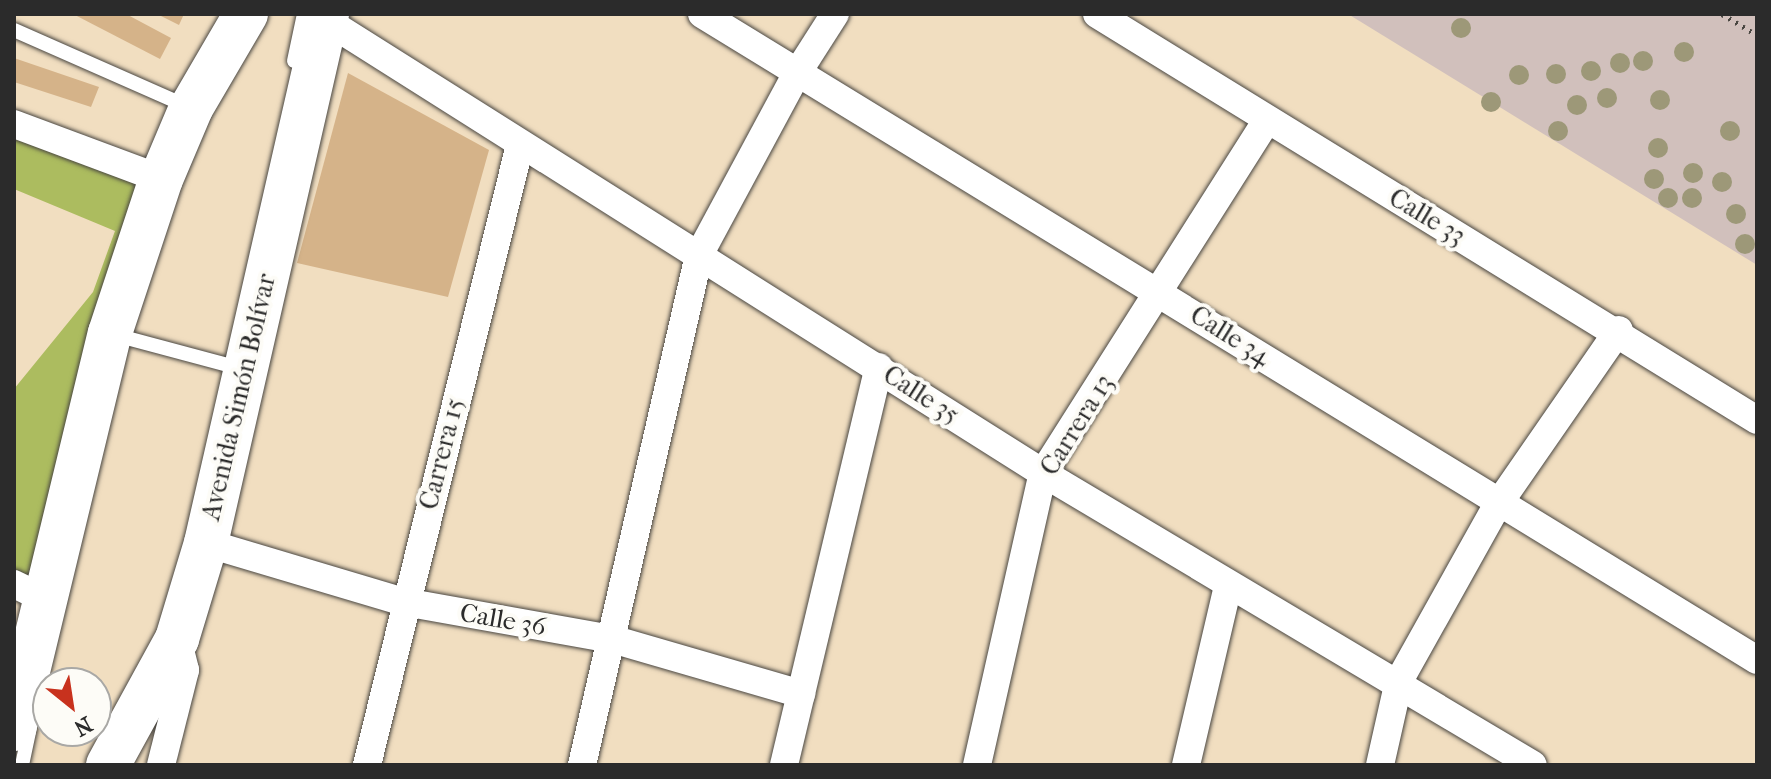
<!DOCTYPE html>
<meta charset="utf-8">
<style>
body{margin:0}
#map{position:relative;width:1771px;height:779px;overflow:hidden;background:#f1dec0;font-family:"IM FELL French Canon",serif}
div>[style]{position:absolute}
.industrial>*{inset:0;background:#d1c0bc}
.green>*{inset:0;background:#acbc5f}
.building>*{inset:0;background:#d5b389}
.path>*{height:5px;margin-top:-2.5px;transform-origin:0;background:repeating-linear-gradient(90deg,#494641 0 2px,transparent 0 8px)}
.roads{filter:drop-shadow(0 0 2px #494641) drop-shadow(0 0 2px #494641)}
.service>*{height:14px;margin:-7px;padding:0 7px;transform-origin:7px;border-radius:7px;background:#fff}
.minor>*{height:28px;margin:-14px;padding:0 14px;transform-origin:14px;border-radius:14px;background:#fff}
.primary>*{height:44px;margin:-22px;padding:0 22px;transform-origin:22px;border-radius:22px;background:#fff}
.trees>*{width:20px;height:20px;margin:-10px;border-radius:50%;background:#9d9878}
span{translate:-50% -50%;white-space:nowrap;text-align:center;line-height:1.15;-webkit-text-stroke:8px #fdfcf7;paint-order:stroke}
.street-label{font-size:26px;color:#2b2b2b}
.frame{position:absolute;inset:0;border:16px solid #2b2b2b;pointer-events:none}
.north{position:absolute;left:32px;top:667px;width:80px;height:80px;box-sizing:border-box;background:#fdfcf7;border:2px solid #a9a8a5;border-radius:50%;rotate:150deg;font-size:22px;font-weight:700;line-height:32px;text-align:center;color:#2b2b2b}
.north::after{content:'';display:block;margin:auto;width:28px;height:36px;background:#c8321e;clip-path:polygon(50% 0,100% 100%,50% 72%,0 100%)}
</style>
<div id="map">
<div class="industrial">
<div style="clip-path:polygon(1348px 14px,1757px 14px,1757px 265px)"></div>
</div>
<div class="green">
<div style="clip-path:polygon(14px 124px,161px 179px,48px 575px,14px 584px,14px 389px,93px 292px,115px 231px,14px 189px)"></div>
</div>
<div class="building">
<div style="clip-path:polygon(73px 14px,126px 14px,171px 38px,160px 59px)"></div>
<div style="clip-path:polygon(157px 14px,184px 14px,179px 25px)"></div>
<div style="clip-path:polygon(14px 58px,99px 87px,91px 107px,14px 82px)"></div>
<div style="clip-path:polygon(348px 73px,489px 150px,448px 297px,297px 263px)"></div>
</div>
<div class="path">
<div style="left:1722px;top:14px;width:41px;rotate:31deg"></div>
</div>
<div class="roads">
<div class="service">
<div style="left:14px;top:30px;width:188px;rotate:23.8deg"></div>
<div style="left:294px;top:61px;width:48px;rotate:-78deg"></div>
<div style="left:127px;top:338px;width:105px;rotate:15deg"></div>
<div style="left:22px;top:765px;width:38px;rotate:-78deg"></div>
</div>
<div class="minor">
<div style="left:316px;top:14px;width:860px;rotate:32.27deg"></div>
<div style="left:1043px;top:473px;width:570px;rotate:30.79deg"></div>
<div style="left:702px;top:14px;width:1237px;rotate:31.48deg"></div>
<div style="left:1097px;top:14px;width:775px;rotate:31.6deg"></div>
<div style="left:14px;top:124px;width:157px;rotate:20.5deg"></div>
<div style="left:206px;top:543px;width:207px;rotate:16.6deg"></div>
<div style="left:404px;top:602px;width:211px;rotate:10.1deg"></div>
<div style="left:612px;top:639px;width:197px;rotate:16.2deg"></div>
<div style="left:14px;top:584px;width:32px;rotate:26deg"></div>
<div style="left:161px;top:765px;width:98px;rotate:-75.8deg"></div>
<div style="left:185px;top:670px;width:32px;rotate:-104deg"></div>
<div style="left:367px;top:765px;width:639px;rotate:-76.14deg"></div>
<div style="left:582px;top:765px;width:523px;rotate:-77.08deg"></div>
<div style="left:699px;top:255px;width:204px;rotate:-61.7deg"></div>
<div style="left:796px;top:75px;width:72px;rotate:-57.4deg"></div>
<div style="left:784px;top:765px;width:409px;rotate:-76.6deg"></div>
<div style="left:977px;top:765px;width:299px;rotate:-77.3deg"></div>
<div style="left:1043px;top:473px;width:416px;rotate:-57.6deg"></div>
<div style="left:1186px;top:765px;width:184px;rotate:-76.8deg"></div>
<div style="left:1380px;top:765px;width:86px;rotate:-77.3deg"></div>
<div style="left:1399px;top:681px;width:201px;rotate:-60.8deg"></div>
<div style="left:1497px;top:506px;width:214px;rotate:-55.3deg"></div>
</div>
<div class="primary">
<div style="left:14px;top:729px;width:407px;rotate:-76.4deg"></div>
<div style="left:110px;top:333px;width:162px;rotate:-71.7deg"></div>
<div style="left:161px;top:179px;width:77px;rotate:-67.1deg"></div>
<div style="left:191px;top:108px;width:109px;rotate:-59.7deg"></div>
<div style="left:108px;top:765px;width:144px;rotate:-61.3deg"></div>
<div style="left:177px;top:639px;width:100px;rotate:-73.2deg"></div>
<div style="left:206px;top:543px;width:543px;rotate:-77.12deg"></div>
</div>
</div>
<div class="trees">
<div style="left:1461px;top:28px"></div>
<div style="left:1684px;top:52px"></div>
<div style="left:1643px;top:61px"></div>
<div style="left:1620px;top:63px"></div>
<div style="left:1591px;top:71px"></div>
<div style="left:1556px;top:74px"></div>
<div style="left:1519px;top:75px"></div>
<div style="left:1607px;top:98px"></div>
<div style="left:1660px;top:100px"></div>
<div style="left:1491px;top:102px"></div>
<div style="left:1577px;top:105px"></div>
<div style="left:1558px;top:131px"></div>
<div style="left:1730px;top:131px"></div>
<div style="left:1658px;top:148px"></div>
<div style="left:1693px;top:173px"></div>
<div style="left:1654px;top:179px"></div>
<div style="left:1722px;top:182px"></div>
<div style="left:1668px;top:198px"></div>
<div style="left:1692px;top:198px"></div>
<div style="left:1736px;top:214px"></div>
<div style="left:1745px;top:244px"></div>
</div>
<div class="street-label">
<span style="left:1427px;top:217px;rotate:31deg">Calle 33</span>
<span style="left:1230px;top:336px;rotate:32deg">Calle 34</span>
<span style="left:921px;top:395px;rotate:33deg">Calle 35</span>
<span style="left:239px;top:397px;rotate:-77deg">Avenida Simón Bolívar</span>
<span style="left:1077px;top:425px;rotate:-58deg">Carrera 13</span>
<span style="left:442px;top:454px;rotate:-76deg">Carrera 15</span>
<span style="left:503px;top:620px;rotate:10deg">Calle 36</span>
</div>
<div class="frame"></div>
<div class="north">N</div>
</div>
